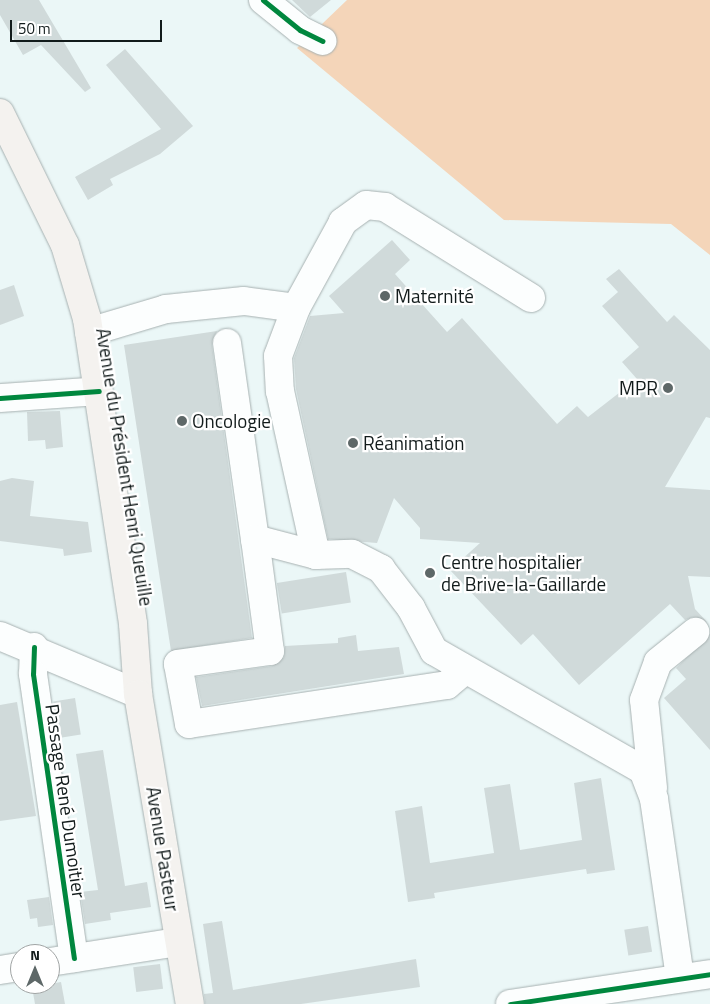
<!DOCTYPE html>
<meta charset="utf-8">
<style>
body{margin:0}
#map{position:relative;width:710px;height:1004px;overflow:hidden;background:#ebf7f7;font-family:"Titillium Web",sans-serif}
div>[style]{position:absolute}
.green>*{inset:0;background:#f4d5b9}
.building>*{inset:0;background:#d0dada;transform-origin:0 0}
.roads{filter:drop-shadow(0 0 1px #a7b1b1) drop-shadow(0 0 1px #a7b1b1)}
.minor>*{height:28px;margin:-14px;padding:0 14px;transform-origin:14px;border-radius:14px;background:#fcfefe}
.major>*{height:28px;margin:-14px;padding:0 14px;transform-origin:14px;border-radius:14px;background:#f4f2ef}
.cycleway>*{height:5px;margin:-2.5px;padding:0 2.5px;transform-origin:2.5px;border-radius:2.5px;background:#00873e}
.dots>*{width:14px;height:14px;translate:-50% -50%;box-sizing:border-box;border:2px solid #fff;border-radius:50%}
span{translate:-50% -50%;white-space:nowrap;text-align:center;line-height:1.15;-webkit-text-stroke:4.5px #fff;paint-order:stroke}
.poi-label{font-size:19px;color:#121b1b}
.left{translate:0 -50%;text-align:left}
.right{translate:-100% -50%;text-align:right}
.street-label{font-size:19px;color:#121b1b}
.north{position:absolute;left:10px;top:944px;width:50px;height:50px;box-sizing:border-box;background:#fff;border:1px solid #a0a4a4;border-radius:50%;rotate:0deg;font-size:14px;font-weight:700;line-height:20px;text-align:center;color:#121b1b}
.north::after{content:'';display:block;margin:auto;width:18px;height:22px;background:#5e6868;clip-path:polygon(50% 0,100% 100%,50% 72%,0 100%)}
.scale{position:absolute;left:10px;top:20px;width:152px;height:22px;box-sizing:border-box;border:2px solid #121b1b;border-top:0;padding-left:6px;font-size:15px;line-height:18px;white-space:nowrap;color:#121b1b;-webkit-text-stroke:4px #fff;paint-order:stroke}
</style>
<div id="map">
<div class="green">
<div style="clip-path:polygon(347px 0,710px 0,710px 255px,671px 224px,504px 220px,297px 48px)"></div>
</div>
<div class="building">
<div style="clip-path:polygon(0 0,39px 0,91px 88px,85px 92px,41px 45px,23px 55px,0 15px)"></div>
<div style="clip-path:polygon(292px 0,331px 0,310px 17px)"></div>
<div style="clip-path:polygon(125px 49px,193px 126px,160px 154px,110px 179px,113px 185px,88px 200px,75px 177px,161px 129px,106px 65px)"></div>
<div style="clip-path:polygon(392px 240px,410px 260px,395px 274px,447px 332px,462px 318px,557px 424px,577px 406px,588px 417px,637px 379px,622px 362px,639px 347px,602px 306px,618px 292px,606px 279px,619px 269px,667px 322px,674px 315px,710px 350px,710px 418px,706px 417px,665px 487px,710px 490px,710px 577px,688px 576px,695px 609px,707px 622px,693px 617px,685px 620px,670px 604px,579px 685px,533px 634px,521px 645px,450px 570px,480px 543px,420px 539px,420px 528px,394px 498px,377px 543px,328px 539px,296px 389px,294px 358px,310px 316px,344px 313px,329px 296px)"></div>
<div style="clip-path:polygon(14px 285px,24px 316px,0 325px,0 290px)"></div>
<div style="clip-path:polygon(217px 331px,212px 345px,252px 638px,171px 651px,124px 345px)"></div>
<div style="clip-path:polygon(60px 411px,63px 447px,46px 449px,45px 440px,28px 441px,27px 412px)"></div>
<div style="clip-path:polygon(12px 478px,34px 481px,30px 516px,88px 522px,92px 552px,64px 556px,63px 549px,0 541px,0 481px)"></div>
<div style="left:346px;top:572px;width:31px;height:70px;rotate:81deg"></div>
<div style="clip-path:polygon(710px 634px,710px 750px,664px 698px,686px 679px,676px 668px)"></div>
<div style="clip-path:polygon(356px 635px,358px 651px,399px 647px,404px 674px,202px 706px,196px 677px,272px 666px,284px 657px,285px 646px,338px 643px,338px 638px)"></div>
<div style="left:75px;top:698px;width:37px;height:22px;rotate:81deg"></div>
<div style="clip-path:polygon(17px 702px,36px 816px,0 821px,0 705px)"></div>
<div style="clip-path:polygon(103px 750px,125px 886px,147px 882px,151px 907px,110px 913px,111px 920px,85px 924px,80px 892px,98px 890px,76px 754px)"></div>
<div style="clip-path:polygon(601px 778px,615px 870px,587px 874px,586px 869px,434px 893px,435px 898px,408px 902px,395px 811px,422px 806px,430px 863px,494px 853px,484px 788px,510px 784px,520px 850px,582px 840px,574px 783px)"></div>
<div style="clip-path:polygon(49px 897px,53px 925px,38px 927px,37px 918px,30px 919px,27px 900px)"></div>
<div style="clip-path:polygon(222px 921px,233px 990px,416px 959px,420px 987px,301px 1004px,205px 1004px,204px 994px,213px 993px,203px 924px)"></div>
<div style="left:648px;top:926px;width:26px;height:24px;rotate:81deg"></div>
<div style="left:160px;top:964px;width:25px;height:27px;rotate:83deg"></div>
<div style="clip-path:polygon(61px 982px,65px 1004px,35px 1004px,32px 987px)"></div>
</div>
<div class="roads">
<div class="minor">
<div style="left:263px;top:0;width:48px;rotate:39deg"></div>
<div style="left:300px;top:30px;width:25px;rotate:26deg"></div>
<div style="left:531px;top:298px;width:172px;rotate:-148.1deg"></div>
<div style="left:385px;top:207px;width:19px;rotate:-174deg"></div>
<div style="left:366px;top:205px;width:29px;rotate:144deg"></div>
<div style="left:343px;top:222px;width:98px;rotate:118.7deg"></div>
<div style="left:296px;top:308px;width:51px;rotate:110.6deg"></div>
<div style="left:278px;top:356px;width:35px;rotate:87deg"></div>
<div style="left:280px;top:391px;width:168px;rotate:77.6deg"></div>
<div style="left:316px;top:555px;width:36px;rotate:-2deg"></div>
<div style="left:352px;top:554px;width:33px;rotate:27deg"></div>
<div style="left:381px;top:569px;width:49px;rotate:52.4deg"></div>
<div style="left:411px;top:608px;width:49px;rotate:61.9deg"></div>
<div style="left:434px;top:651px;width:241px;rotate:29.7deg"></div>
<div style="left:643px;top:770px;width:31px;rotate:69deg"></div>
<div style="left:654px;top:799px;width:181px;rotate:81.7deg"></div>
<div style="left:89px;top:332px;width:80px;rotate:-16.6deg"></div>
<div style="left:166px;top:309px;width:78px;rotate:-5.9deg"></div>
<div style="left:244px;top:301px;width:52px;rotate:7.7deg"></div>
<div style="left:227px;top:343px;width:198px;rotate:81.9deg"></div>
<div style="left:0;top:398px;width:99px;rotate:-4deg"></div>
<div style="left:316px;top:555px;width:63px;rotate:-165.3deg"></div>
<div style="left:255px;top:539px;width:113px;rotate:82.4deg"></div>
<div style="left:270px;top:651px;width:93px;rotate:172deg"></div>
<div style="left:178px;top:664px;width:61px;rotate:79.6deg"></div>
<div style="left:189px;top:724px;width:261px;rotate:-8.6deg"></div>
<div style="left:447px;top:685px;width:23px;rotate:-40deg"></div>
<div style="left:0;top:636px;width:150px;rotate:22.8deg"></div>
<div style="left:34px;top:647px;width:27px;rotate:92deg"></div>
<div style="left:33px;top:674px;width:287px;rotate:81.8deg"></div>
<div style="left:653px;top:788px;width:88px;rotate:-95.8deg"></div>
<div style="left:644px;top:700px;width:40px;rotate:-69.8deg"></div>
<div style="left:658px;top:662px;width:48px;rotate:-39deg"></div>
<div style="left:50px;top:962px;width:130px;rotate:-8.9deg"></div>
<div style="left:0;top:970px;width:20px;rotate:-9deg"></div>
<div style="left:510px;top:1004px;width:202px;rotate:-8.5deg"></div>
</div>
<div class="major">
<div style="left:0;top:113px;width:147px;rotate:63.8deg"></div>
<div style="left:65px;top:245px;width:77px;rotate:73.4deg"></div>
<div style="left:87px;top:319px;width:308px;rotate:81.4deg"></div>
<div style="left:133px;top:624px;width:70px;rotate:85.9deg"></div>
<div style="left:138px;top:694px;width:314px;rotate:80.5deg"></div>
</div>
</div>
<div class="cycleway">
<div style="left:263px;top:0;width:48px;rotate:39deg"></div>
<div style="left:300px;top:30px;width:25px;rotate:26deg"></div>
<div style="left:0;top:398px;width:99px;rotate:-4deg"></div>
<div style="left:34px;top:647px;width:27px;rotate:92deg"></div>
<div style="left:33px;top:674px;width:287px;rotate:81.8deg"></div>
<div style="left:510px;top:1004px;width:202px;rotate:-8.5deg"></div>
</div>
<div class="dots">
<div style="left:385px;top:296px;background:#5e6868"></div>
<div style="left:668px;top:388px;background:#5e6868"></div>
<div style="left:182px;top:421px;background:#5e6868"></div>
<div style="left:353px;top:443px;background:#5e6868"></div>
<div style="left:430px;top:573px;background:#5e6868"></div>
</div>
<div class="poi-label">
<span class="left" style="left:395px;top:296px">Maternité</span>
<span class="right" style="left:658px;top:388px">MPR</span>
<span class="left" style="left:192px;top:421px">Oncologie</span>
<span class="left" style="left:363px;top:443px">Réanimation</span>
<span class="left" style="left:441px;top:573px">Centre hospitalier<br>de Brive-la-Gaillarde</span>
</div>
<div class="street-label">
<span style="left:125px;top:467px;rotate:81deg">Avenue du Président Henri Queuille</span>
<span style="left:66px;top:801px;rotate:82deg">Passage René Dumoitier</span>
<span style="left:163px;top:849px;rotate:81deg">Avenue Pasteur</span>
</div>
<div class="north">N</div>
<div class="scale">50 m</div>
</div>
